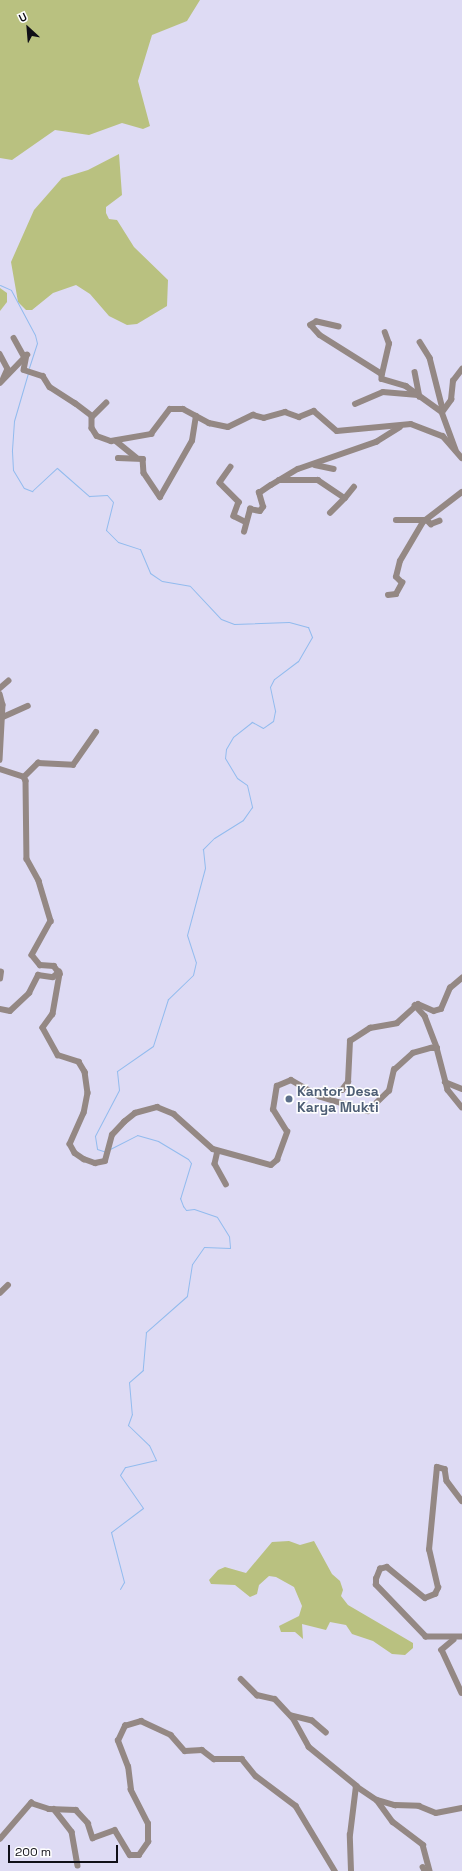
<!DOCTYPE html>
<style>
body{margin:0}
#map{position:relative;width:462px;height:1871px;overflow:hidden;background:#dedbf4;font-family:"Space Grotesk",sans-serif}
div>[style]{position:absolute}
.green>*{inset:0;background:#b9c180}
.stream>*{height:1px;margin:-0.5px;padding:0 0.5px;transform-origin:0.5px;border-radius:0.5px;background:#92bbee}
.minor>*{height:5.5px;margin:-2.75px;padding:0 2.75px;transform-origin:2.75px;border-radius:2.75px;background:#948884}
.dots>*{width:11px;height:11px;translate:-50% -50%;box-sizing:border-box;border:2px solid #fff;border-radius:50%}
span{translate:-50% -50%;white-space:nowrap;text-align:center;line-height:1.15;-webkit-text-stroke:3px #fff;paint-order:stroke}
.service-label{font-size:14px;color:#4e5e75;font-weight:700}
.left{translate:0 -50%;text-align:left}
.north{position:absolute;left:8px;top:8px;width:40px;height:40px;-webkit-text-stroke:3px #fff;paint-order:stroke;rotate:334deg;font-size:11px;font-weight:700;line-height:16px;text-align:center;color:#100f17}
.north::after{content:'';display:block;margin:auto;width:14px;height:18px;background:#100f17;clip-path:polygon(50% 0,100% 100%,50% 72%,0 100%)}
.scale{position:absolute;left:8px;top:1845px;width:110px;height:18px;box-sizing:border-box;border:2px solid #100f17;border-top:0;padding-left:5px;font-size:12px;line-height:14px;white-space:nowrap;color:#100f17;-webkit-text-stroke:3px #fff;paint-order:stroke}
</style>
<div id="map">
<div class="green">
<div style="clip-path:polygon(0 0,200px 0,187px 21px,152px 35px,138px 81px,150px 126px,143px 129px,122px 123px,89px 135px,55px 130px,12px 160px,0 158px)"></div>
<div style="clip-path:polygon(119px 154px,122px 195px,106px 207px,106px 213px,109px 219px,117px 220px,134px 247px,168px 280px,167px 306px,137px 324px,127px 325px,109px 316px,90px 294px,76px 285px,53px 293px,32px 310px,26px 310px,18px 302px,11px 262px,34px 210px,62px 178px,88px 170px)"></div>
<div style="clip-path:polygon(0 288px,7px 293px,7px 302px,0 311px)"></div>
<div style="clip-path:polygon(289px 1541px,300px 1545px,314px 1541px,332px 1574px,340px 1581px,343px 1590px,341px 1596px,348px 1605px,413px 1643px,413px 1648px,405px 1655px,392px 1654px,373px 1641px,352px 1634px,346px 1625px,330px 1622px,326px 1630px,302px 1624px,303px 1639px,295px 1632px,281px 1632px,279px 1626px,299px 1616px,302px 1606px,294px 1587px,276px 1577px,269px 1576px,259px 1585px,257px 1594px,250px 1597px,235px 1585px,211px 1584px,209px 1580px,218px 1570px,225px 1567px,246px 1573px,272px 1542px)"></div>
</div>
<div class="stream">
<div style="left:0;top:285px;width:12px;rotate:24deg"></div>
<div style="left:11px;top:290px;width:51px;rotate:61.9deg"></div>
<div style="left:35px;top:335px;width:8px;rotate:76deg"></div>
<div style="left:37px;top:343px;width:26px;rotate:108deg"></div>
<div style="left:28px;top:373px;width:50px;rotate:106.3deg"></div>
<div style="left:14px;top:421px;width:30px;rotate:94deg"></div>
<div style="left:12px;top:451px;width:19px;rotate:87deg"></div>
<div style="left:13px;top:470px;width:21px;rotate:59deg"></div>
<div style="left:24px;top:488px;width:9px;rotate:21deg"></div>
<div style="left:32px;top:491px;width:34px;rotate:-43deg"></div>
<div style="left:57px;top:468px;width:43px;rotate:41.2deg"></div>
<div style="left:89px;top:496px;width:18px;rotate:-3deg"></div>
<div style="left:107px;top:495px;width:9px;rotate:49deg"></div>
<div style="left:113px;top:502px;width:29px;rotate:104deg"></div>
<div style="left:106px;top:530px;width:17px;rotate:45deg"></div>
<div style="left:118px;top:542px;width:23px;rotate:18deg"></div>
<div style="left:140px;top:549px;width:26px;rotate:67deg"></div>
<div style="left:150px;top:573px;width:14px;rotate:34deg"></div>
<div style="left:162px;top:581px;width:28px;rotate:10deg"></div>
<div style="left:190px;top:586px;width:45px;rotate:46.8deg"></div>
<div style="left:221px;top:619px;width:14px;rotate:21deg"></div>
<div style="left:234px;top:624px;width:55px;rotate:-2.1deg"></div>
<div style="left:289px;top:622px;width:20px;rotate:15deg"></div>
<div style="left:308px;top:627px;width:11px;rotate:68deg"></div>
<div style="left:312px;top:637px;width:28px;rotate:120deg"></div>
<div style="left:298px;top:661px;width:30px;rotate:143deg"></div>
<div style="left:274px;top:679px;width:9px;rotate:117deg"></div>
<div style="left:270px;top:687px;width:25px;rotate:78deg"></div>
<div style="left:275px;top:711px;width:10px;rotate:101deg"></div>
<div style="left:273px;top:721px;width:12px;rotate:145deg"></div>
<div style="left:263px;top:728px;width:13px;rotate:-151deg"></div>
<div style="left:252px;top:722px;width:24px;rotate:142deg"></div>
<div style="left:233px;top:737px;width:14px;rotate:120deg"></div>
<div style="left:226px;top:749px;width:9px;rotate:96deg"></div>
<div style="left:225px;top:758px;width:23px;rotate:59deg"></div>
<div style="left:237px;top:778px;width:12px;rotate:35deg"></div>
<div style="left:247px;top:785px;width:23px;rotate:77deg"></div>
<div style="left:252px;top:807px;width:16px;rotate:125deg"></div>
<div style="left:243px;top:820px;width:34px;rotate:148deg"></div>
<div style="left:214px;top:838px;width:16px;rotate:135deg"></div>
<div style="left:203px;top:849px;width:19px;rotate:84deg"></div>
<div style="left:205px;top:868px;width:69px;rotate:105deg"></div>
<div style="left:187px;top:935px;width:28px;rotate:72deg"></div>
<div style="left:196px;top:962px;width:13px;rotate:103deg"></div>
<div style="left:193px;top:975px;width:35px;rotate:136deg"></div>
<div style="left:168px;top:999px;width:49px;rotate:107.7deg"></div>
<div style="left:153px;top:1046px;width:44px;rotate:145.2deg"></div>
<div style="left:117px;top:1071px;width:19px;rotate:84deg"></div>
<div style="left:119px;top:1090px;width:52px;rotate:117.6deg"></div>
<div style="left:95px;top:1136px;width:13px;rotate:81deg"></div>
<div style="left:97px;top:1149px;width:9px;rotate:18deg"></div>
<div style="left:110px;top:1149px;width:30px;rotate:-27deg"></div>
<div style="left:137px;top:1135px;width:22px;rotate:16deg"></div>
<div style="left:158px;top:1141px;width:35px;rotate:31deg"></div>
<div style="left:188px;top:1159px;width:5px;rotate:53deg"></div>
<div style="left:191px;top:1163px;width:37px;rotate:107deg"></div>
<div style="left:180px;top:1198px;width:9px;rotate:69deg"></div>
<div style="left:183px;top:1206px;width:5px;rotate:53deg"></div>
<div style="left:186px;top:1210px;width:8px;rotate:-7deg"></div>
<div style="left:194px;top:1209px;width:24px;rotate:19deg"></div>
<div style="left:217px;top:1217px;width:22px;rotate:58deg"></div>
<div style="left:229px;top:1236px;width:12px;rotate:85deg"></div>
<div style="left:230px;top:1248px;width:26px;rotate:-178deg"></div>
<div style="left:204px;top:1247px;width:21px;rotate:125deg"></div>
<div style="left:192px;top:1264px;width:32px;rotate:99deg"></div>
<div style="left:187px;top:1296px;width:55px;rotate:138.7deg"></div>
<div style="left:146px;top:1332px;width:38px;rotate:95deg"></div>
<div style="left:143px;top:1370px;width:18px;rotate:139deg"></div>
<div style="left:129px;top:1382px;width:32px;rotate:85deg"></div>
<div style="left:132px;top:1414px;width:12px;rotate:110deg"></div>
<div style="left:128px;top:1425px;width:29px;rotate:44deg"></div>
<div style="left:149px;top:1445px;width:17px;rotate:65deg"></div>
<div style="left:156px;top:1460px;width:32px;rotate:167deg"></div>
<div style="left:125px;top:1467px;width:9px;rotate:122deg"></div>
<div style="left:120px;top:1475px;width:40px;rotate:55.1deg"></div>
<div style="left:143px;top:1508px;width:40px;rotate:143deg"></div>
<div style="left:111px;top:1532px;width:52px;rotate:75.4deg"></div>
<div style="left:124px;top:1582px;width:8px;rotate:120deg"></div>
</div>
<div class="minor">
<div style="left:339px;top:327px;width:23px;rotate:-167deg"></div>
<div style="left:317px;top:322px;width:7px;rotate:153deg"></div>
<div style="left:311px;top:325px;width:13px;rotate:48deg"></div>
<div style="left:320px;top:335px;width:73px;rotate:32.2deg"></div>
<div style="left:382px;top:374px;width:5px;rotate:90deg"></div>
<div style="left:382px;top:379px;width:25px;rotate:16deg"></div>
<div style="left:406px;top:386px;width:44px;rotate:35.8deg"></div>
<div style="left:442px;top:412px;width:40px;rotate:69.8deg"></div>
<div style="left:14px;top:338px;width:21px;rotate:61deg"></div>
<div style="left:420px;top:342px;width:19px;rotate:58deg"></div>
<div style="left:430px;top:358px;width:53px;rotate:75.7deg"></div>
<div style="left:0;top:354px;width:17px;rotate:62deg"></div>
<div style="left:8px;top:369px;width:10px;rotate:114deg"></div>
<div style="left:415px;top:372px;width:25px;rotate:79deg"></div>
<div style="left:382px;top:374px;width:31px;rotate:-77deg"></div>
<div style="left:389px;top:344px;width:12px;rotate:-110deg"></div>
<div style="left:0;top:383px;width:39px;rotate:-46deg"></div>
<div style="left:27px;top:355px;width:15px;rotate:101deg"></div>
<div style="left:24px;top:370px;width:20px;rotate:18deg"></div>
<div style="left:43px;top:376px;width:13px;rotate:58deg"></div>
<div style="left:50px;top:387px;width:30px;rotate:33deg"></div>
<div style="left:75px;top:403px;width:21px;rotate:37deg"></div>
<div style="left:92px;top:416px;width:12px;rotate:90deg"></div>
<div style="left:92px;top:428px;width:9px;rotate:58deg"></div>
<div style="left:97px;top:436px;width:15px;rotate:20deg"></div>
<div style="left:111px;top:441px;width:41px;rotate:-9.9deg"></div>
<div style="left:151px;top:434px;width:31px;rotate:-53deg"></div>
<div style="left:170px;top:409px;width:13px"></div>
<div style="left:183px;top:409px;width:30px;rotate:28deg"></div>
<div style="left:209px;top:423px;width:19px;rotate:12deg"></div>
<div style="left:228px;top:427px;width:28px;rotate:-26deg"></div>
<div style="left:253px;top:415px;width:11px;rotate:15deg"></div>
<div style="left:264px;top:418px;width:22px;rotate:-16deg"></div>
<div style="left:285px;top:412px;width:15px;rotate:20deg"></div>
<div style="left:299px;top:417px;width:16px;rotate:-22deg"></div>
<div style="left:314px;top:411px;width:30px;rotate:41deg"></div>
<div style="left:337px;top:431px;width:74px;rotate:-5.4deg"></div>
<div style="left:411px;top:424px;width:34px;rotate:21deg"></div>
<div style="left:443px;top:436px;width:29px;rotate:49deg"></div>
<div style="left:355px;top:404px;width:30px;rotate:-23deg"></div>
<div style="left:383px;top:392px;width:35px;rotate:5deg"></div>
<div style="left:443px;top:411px;width:14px;rotate:-54deg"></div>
<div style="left:451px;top:400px;width:19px;rotate:-84deg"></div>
<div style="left:453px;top:381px;width:15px;rotate:-53deg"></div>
<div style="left:92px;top:417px;width:20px;rotate:-45deg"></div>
<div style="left:116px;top:441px;width:26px;rotate:39deg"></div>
<div style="left:118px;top:458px;width:25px;rotate:2deg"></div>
<div style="left:143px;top:459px;width:14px;rotate:86deg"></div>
<div style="left:144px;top:473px;width:29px;rotate:56deg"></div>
<div style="left:160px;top:497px;width:64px;rotate:-60.3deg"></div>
<div style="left:192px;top:441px;width:25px;rotate:-81deg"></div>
<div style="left:315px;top:465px;width:19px;rotate:12deg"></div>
<div style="left:231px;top:467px;width:19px;rotate:125deg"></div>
<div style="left:220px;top:483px;width:27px;rotate:45deg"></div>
<div style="left:239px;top:502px;width:15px;rotate:110deg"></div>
<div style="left:234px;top:516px;width:13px;rotate:27deg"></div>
<div style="left:279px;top:480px;width:39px"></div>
<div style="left:318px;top:480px;width:32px;rotate:34deg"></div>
<div style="left:345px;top:498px;width:14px;rotate:-51deg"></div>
<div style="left:330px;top:513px;width:21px;rotate:-45deg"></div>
<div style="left:396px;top:520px;width:29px"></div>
<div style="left:427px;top:520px;width:6px;rotate:45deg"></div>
<div style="left:431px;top:524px;width:9px;rotate:-21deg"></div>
<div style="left:244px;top:532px;width:24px;rotate:-75deg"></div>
<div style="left:250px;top:509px;width:10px;rotate:11deg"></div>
<div style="left:260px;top:511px;width:5px;rotate:-53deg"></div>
<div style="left:263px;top:507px;width:15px;rotate:-106deg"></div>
<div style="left:259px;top:493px;width:14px;rotate:-34deg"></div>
<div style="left:271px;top:485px;width:31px;rotate:-31deg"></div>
<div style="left:298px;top:469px;width:83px;rotate:-19.1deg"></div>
<div style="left:376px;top:442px;width:28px;rotate:-32deg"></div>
<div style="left:388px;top:595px;width:8px;rotate:-7deg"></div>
<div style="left:396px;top:594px;width:13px;rotate:-61deg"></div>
<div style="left:402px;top:583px;width:8px;rotate:-135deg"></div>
<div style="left:396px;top:577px;width:16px;rotate:-76deg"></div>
<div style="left:400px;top:561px;width:45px;rotate:-59.5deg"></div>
<div style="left:423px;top:522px;width:49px;rotate:-37.6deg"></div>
<div style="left:0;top:688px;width:11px;rotate:-41deg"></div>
<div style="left:0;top:694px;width:11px;rotate:75deg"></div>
<div style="left:3px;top:705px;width:55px;rotate:93.1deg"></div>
<div style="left:3px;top:717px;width:27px;rotate:-24deg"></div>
<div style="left:0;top:769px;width:25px;rotate:18deg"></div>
<div style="left:24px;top:777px;width:4px;rotate:63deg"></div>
<div style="left:26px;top:781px;width:78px;rotate:89.3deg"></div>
<div style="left:27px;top:859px;width:25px;rotate:61deg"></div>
<div style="left:39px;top:881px;width:42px;rotate:73.3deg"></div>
<div style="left:51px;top:921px;width:39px;rotate:119deg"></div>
<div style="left:32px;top:955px;width:13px;rotate:51deg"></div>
<div style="left:40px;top:965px;width:14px;rotate:4deg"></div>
<div style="left:54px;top:966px;width:10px;rotate:53deg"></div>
<div style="left:60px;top:974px;width:41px;rotate:99.9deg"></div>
<div style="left:53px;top:1014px;width:17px;rotate:126deg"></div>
<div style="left:43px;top:1028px;width:31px;rotate:61deg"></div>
<div style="left:58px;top:1055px;width:22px;rotate:18deg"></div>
<div style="left:79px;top:1062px;width:12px;rotate:59deg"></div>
<div style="left:85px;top:1072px;width:21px;rotate:82deg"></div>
<div style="left:88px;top:1093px;width:20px;rotate:101deg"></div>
<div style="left:84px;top:1113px;width:34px;rotate:114deg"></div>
<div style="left:70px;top:1144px;width:10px;rotate:61deg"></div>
<div style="left:75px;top:1153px;width:11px;rotate:34deg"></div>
<div style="left:84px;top:1159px;width:12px;rotate:20deg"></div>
<div style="left:95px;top:1163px;width:10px;rotate:-11deg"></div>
<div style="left:105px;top:1161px;width:27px;rotate:-75deg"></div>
<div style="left:112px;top:1135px;width:18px;rotate:-47deg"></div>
<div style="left:124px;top:1122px;width:14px;rotate:-39deg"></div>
<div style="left:135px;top:1113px;width:23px;rotate:-15deg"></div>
<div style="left:157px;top:1107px;width:18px;rotate:22deg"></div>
<div style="left:174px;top:1114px;width:52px;rotate:41.9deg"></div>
<div style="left:213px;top:1149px;width:60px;rotate:15.4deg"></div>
<div style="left:271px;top:1165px;width:8px;rotate:-40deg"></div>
<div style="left:277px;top:1160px;width:30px;rotate:-70deg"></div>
<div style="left:287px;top:1132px;width:26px;rotate:-122deg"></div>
<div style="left:273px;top:1110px;width:24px;rotate:-81deg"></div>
<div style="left:277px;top:1086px;width:15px;rotate:-23deg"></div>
<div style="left:291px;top:1080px;width:32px;rotate:30deg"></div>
<div style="left:319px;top:1096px;width:24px;rotate:-15deg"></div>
<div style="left:342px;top:1090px;width:10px;rotate:-53deg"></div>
<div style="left:348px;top:1082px;width:41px;rotate:-87.2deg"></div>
<div style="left:350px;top:1041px;width:24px;rotate:-33deg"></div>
<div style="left:370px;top:1028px;width:27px;rotate:-10deg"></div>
<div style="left:397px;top:1023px;width:28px;rotate:-42deg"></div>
<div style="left:418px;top:1004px;width:17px;rotate:24deg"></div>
<div style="left:434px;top:1011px;width:7px;rotate:-16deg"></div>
<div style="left:441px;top:1009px;width:23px;rotate:-67deg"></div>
<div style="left:450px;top:988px;width:16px;rotate:-40deg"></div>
<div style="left:24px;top:777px;width:20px;rotate:-45deg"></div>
<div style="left:38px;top:763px;width:35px;rotate:3deg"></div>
<div style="left:73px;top:765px;width:40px;rotate:-55.1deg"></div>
<div style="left:0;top:979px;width:7px;rotate:-82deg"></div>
<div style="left:415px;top:1005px;width:15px;rotate:48deg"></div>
<div style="left:425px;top:1016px;width:34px;rotate:69deg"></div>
<div style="left:0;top:1009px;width:10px;rotate:11deg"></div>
<div style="left:10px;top:1011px;width:26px;rotate:-43deg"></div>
<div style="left:29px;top:993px;width:20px;rotate:-63deg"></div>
<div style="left:38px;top:975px;width:15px;rotate:8deg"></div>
<div style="left:53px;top:977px;width:8px;rotate:-40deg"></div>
<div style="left:445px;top:1082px;width:18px;rotate:22deg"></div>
<div style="left:321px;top:1097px;width:49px;rotate:16.6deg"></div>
<div style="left:368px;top:1111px;width:29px;rotate:-44deg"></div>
<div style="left:389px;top:1091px;width:22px;rotate:-77deg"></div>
<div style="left:394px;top:1070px;width:25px;rotate:-42deg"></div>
<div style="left:413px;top:1053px;width:19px;rotate:-16deg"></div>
<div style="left:431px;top:1048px;width:6px"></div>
<div style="left:437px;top:1048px;width:43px;rotate:75.3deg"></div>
<div style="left:448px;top:1090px;width:22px;rotate:51deg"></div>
<div style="left:218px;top:1151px;width:13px;rotate:103deg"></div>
<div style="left:215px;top:1164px;width:23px;rotate:61deg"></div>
<div style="left:0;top:1293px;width:11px;rotate:-45deg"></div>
<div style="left:462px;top:1637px;width:36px;rotate:180deg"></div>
<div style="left:426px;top:1637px;width:72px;rotate:-133.9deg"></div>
<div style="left:376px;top:1585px;width:6px;rotate:-90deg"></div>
<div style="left:376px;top:1579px;width:11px;rotate:-68deg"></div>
<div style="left:380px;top:1569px;width:7px;rotate:-16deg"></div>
<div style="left:387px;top:1567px;width:49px;rotate:39.2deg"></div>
<div style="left:425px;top:1598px;width:11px;rotate:-22deg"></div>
<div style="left:435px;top:1594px;width:7px;rotate:-63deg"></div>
<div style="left:438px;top:1588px;width:39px;rotate:-103deg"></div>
<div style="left:429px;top:1550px;width:83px;rotate:-84.5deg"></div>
<div style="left:437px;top:1467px;width:8px;rotate:14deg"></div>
<div style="left:445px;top:1469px;width:12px;rotate:81deg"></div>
<div style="left:447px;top:1481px;width:25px;rotate:53deg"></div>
<div style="left:454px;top:1640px;width:16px;rotate:140deg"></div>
<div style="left:442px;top:1650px;width:47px;rotate:65.1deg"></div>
<div style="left:241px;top:1679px;width:23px;rotate:45deg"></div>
<div style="left:257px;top:1695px;width:18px;rotate:13deg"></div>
<div style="left:275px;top:1699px;width:25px;rotate:47deg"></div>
<div style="left:326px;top:1733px;width:18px;rotate:-139deg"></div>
<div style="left:312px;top:1721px;width:21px;rotate:-166deg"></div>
<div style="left:292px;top:1716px;width:35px;rotate:61deg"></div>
<div style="left:309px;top:1747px;width:62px;rotate:39.1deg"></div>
<div style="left:377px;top:1800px;width:27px;rotate:54deg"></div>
<div style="left:393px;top:1822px;width:38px;rotate:37deg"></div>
<div style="left:423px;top:1845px;width:27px;rotate:75deg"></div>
<div style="left:54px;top:1809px;width:29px;rotate:52deg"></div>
<div style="left:72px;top:1832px;width:34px;rotate:80deg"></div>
<div style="left:0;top:1839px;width:48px;rotate:-49.3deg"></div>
<div style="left:31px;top:1803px;width:19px;rotate:18deg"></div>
<div style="left:49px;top:1809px;width:27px;rotate:2deg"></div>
<div style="left:76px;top:1810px;width:18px;rotate:47deg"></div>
<div style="left:88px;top:1823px;width:16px;rotate:72deg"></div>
<div style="left:93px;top:1838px;width:23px;rotate:-20deg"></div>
<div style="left:115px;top:1830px;width:29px;rotate:59deg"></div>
<div style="left:130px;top:1855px;width:9px"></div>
<div style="left:139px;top:1855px;width:16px;rotate:-55deg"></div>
<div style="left:148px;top:1842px;width:18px;rotate:-90deg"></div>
<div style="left:148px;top:1824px;width:38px;rotate:-117deg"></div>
<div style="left:131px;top:1790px;width:23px;rotate:-97deg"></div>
<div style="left:128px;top:1767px;width:28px;rotate:-111deg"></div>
<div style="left:118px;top:1741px;width:17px;rotate:-65deg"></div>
<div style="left:125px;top:1726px;width:17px;rotate:-17deg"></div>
<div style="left:141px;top:1721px;width:33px;rotate:25deg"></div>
<div style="left:171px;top:1735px;width:21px;rotate:49deg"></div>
<div style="left:185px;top:1751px;width:17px;rotate:-3deg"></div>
<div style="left:202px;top:1750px;width:15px;rotate:37deg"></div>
<div style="left:214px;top:1759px;width:28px"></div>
<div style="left:242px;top:1759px;width:22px;rotate:51deg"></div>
<div style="left:256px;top:1776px;width:50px;rotate:36.9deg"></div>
<div style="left:296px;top:1806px;width:76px;rotate:59deg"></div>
<div style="left:423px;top:1867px;width:4px;rotate:63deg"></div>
<div style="left:351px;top:1871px;width:36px;rotate:-92deg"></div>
<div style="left:350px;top:1835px;width:49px;rotate:-83deg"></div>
<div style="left:356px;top:1786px;width:25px;rotate:34deg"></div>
<div style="left:377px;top:1800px;width:19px;rotate:16deg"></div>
<div style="left:395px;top:1805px;width:24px;rotate:2deg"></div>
<div style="left:419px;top:1806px;width:18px;rotate:22deg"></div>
<div style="left:436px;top:1813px;width:26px;rotate:-11deg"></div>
</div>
<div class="dots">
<div style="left:289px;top:1099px;background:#5c6f8a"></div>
</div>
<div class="service-label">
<span class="left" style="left:297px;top:1099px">Kantor Desa<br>Karya Mukti</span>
</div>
<div class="north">U</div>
<div class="scale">200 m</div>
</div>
